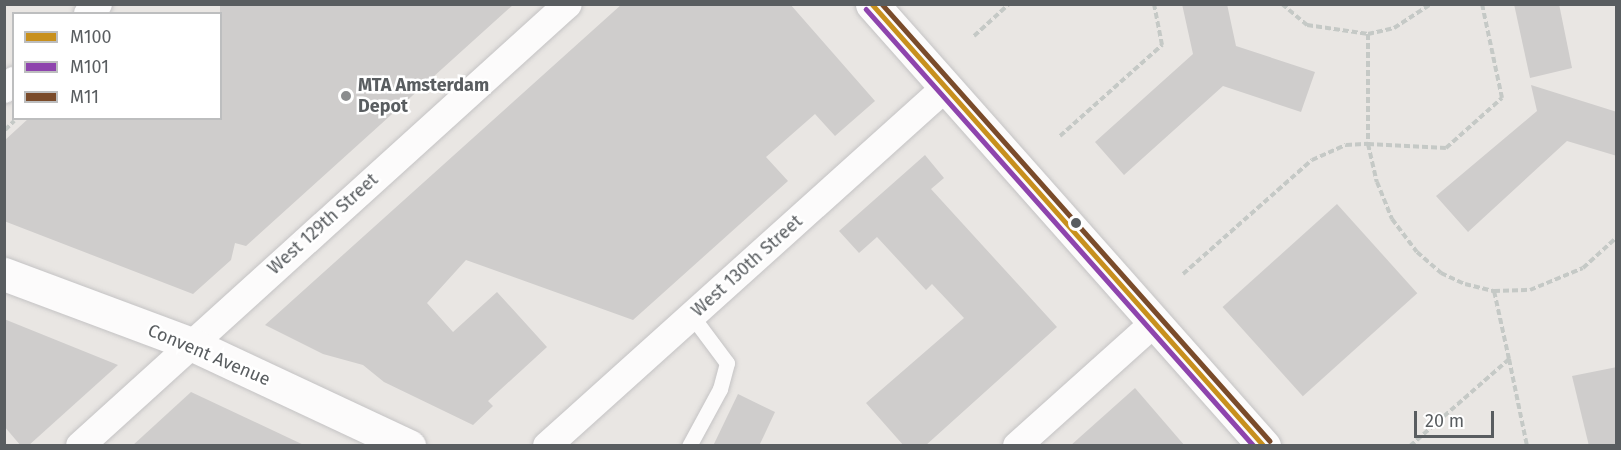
<!DOCTYPE html>
<style>
body{margin:0}
#map{position:relative;width:1621px;height:450px;overflow:hidden;background:#e9e6e3;font-family:"Fira Sans",sans-serif}
div>[style]{position:absolute}
.building>*{inset:0;background:#cfcdcc;transform-origin:0 0}
.path>*{height:4px;margin-top:-2px;transform-origin:0;background:repeating-linear-gradient(90deg,#c5c9c6 0 6px,transparent 0 9px)}
.roads{filter:drop-shadow(0 0 2px #c4c3c4) drop-shadow(0 0 2px #c4c3c4)}
.service>*{height:15px;margin:-7.5px;padding:0 7.5px;transform-origin:7.5px;border-radius:7.5px;background:#fcfbfb}
.minor>*{height:28px;margin:-14px;padding:0 14px;transform-origin:14px;border-radius:14px;background:#fcfbfb}
.tertiary>*{height:33px;margin:-16.5px;padding:0 16.5px;transform-origin:16.5px;border-radius:16.5px;background:#fcfbfb}
.secondary>*{height:33px;margin:-16.5px;padding:0 16.5px;transform-origin:16.5px;border-radius:16.5px;background:#fcfbfb}
.bus-1>*{height:4.5px;margin:-2.25px;padding:0 2.25px;transform-origin:2.25px;border-radius:2.25px;background:#c8901d}
.bus-2>*{height:4.5px;margin:-2.25px;padding:0 2.25px;transform-origin:2.25px;border-radius:2.25px;background:#8e44ad}
.bus-3>*{height:4.5px;margin:-2.25px;padding:0 2.25px;transform-origin:2.25px;border-radius:2.25px;background:#7a4b2a}
.dots>*{width:16px;height:16px;translate:-50% -50%;box-sizing:border-box;border:3px solid #fff;border-radius:50%}
span{translate:-50% -50%;white-space:nowrap;text-align:center;line-height:1.15;-webkit-text-stroke:5px #fff;paint-order:stroke}
.poi-label{font-size:18px;color:#595d60;font-weight:700}
.left{translate:0 -50%;text-align:left}
.street-label{font-size:18px;color:#595d60}
.frame{position:absolute;inset:0;border:6px solid #595d60;pointer-events:none}
.legend{position:absolute;left:12px;top:12px;width:210px;height:108px;box-sizing:border-box;background:#fff;border:2px solid #bdbebf;margin:0;padding:8px 10px;list-style:none;font-size:18px;color:#595d60}
.legend li{display:flex;align-items:center;gap:12px;height:30px}
.legend b{width:30px;border:2px solid #bdbebf}
.scale{position:absolute;left:1414px;top:411px;width:80px;height:27px;box-sizing:border-box;border:3px solid #595d60;border-top:0;padding-left:8px;font-size:18px;line-height:21px;white-space:nowrap;color:#595d60;-webkit-text-stroke:4px #fff;paint-order:stroke}
</style>
<div id="map">
<div class="building">
<div style="clip-path:polygon(220px 4px,514px 4px,246px 246px,235px 243px,231px 260px,193px 294px,4px 221px,4px 141px,29px 118px,220px 118px)"></div>
<div style="clip-path:polygon(622px 4px,790px 4px,875px 101px,835px 136px,815px 114px,766px 157px,788px 181px,633px 320px,466px 260px,427px 303px,453px 332px,497px 292px,547px 347px,488px 401px,493px 406px,473px 425px,384px 382px,363px 365px,323px 354px,265px 325px)"></div>
<div style="clip-path:polygon(1182px 4px,1227px 4px,1236px 46px,1315px 72px,1301px 112px,1223px 86px,1124px 175px,1095px 142px,1193px 54px)"></div>
<div style="clip-path:polygon(1514px 4px,1559px 4px,1572px 68px,1530px 78px)"></div>
<div style="clip-path:polygon(1531px 85px,1617px 112px,1617px 156px,1567px 141px,1468px 232px,1436px 196px,1537px 111px)"></div>
<div style="clip-path:polygon(925px 155px,944px 178px,931px 189px,1057px 327px,925px 446px,904px 446px,866px 403px,964px 318px,932px 284px,926px 290px,877px 237px,859px 253px,839px 231px)"></div>
<div style="left:1337px;top:204px;width:120px;height:154px;rotate:48deg"></div>
<div style="clip-path:polygon(4px 319px,118px 365px,28px 446px,21px 446px,4px 426px)"></div>
<div style="clip-path:polygon(1617px 367px,1617px 446px,1589px 446px,1572px 376px)"></div>
<div style="clip-path:polygon(1135px 388px,1185px 446px,1070px 446px)"></div>
<div style="clip-path:polygon(191px 392px,306px 446px,132px 446px)"></div>
<div style="clip-path:polygon(738px 394px,775px 412px,759px 446px,713px 446px)"></div>
</div>
<div class="path">
<div style="left:1282px;top:4px;width:33px;rotate:40deg"></div>
<div style="left:1307px;top:25px;width:62px;rotate:8.4deg"></div>
<div style="left:1368px;top:34px;width:27px;rotate:-13deg"></div>
<div style="left:1394px;top:28px;width:44px;rotate:-33deg"></div>
<div style="left:1368px;top:34px;width:110px;rotate:90deg"></div>
<div style="left:1368px;top:144px;width:78px;rotate:2.9deg"></div>
<div style="left:1446px;top:148px;width:75px;rotate:-41.8deg"></div>
<div style="left:1502px;top:98px;width:96px;rotate:-102deg"></div>
<div style="left:974px;top:36px;width:47px;rotate:-42.4deg"></div>
<div style="left:5px;top:130px;width:13px;rotate:-45deg"></div>
<div style="left:1060px;top:136px;width:137px;rotate:-41.7deg"></div>
<div style="left:1162px;top:45px;width:42px;rotate:-101deg"></div>
<div style="left:1183px;top:274px;width:172px;rotate:-41.5deg"></div>
<div style="left:1312px;top:160px;width:37px;rotate:-24deg"></div>
<div style="left:1346px;top:145px;width:22px;rotate:-3deg"></div>
<div style="left:1368px;top:144px;width:39px;rotate:77deg"></div>
<div style="left:1377px;top:182px;width:40px;rotate:68deg"></div>
<div style="left:1392px;top:219px;width:41px;rotate:52.9deg"></div>
<div style="left:1417px;top:252px;width:32px;rotate:41deg"></div>
<div style="left:1441px;top:273px;width:26px;rotate:25deg"></div>
<div style="left:1465px;top:284px;width:30px;rotate:14deg"></div>
<div style="left:1494px;top:291px;width:36px;rotate:-2deg"></div>
<div style="left:1530px;top:290px;width:57px;rotate:-22.5deg"></div>
<div style="left:1583px;top:268px;width:45px;rotate:-42.3deg"></div>
<div style="left:1509px;top:359px;width:89px;rotate:78.3deg"></div>
<div style="left:1410px;top:446px;width:132px;rotate:-41.3deg"></div>
<div style="left:1509px;top:359px;width:70px;rotate:-102.4deg"></div>
</div>
<div class="roads">
<div class="service">
<div style="left:689px;top:446px;width:65px;rotate:-61.5deg"></div>
<div style="left:720px;top:389px;width:27px;rotate:-75deg"></div>
<div style="left:727px;top:363px;width:59px;rotate:-126.7deg"></div>
</div>
<div class="minor">
<div style="left:88px;top:14px;width:14px;rotate:-45deg"></div>
<div style="left:4px;top:89px;width:13px;rotate:-39deg"></div>
<div style="left:80px;top:446px;width:658px;rotate:-42.17deg"></div>
<div style="left:547px;top:446px;width:537px;rotate:-41.98deg"></div>
<div style="left:1017px;top:446px;width:184px;rotate:-41.9deg"></div>
</div>
<div class="tertiary">
<div style="left:4px;top:274px;width:200px;rotate:20.5deg"></div>
<div style="left:191px;top:344px;width:241px;rotate:25.1deg"></div>
</div>
<div class="secondary">
<div style="left:872px;top:4px;width:591px;rotate:48.43deg"></div>
</div>
</div>
<div class="bus-1">
<div style="left:872px;top:4px;width:591px;rotate:48.43deg"></div>
</div>
<div class="bus-2">
<div style="left:866px;top:9px;width:584px;rotate:48.4deg"></div>
</div>
<div class="bus-3">
<div style="left:882px;top:4px;width:584px;rotate:48.4deg"></div>
</div>
<div class="dots">
<div style="left:346px;top:96px;background:#8b8d8e"></div>
<div style="left:1076px;top:223px;background:#595d60"></div>
</div>
<div class="poi-label">
<span class="left" style="left:358px;top:96px">MTA Amsterdam<br>Depot</span>
</div>
<div class="street-label">
<span style="left:323px;top:224px;rotate:-42deg">West 129th Street</span>
<span style="left:747px;top:266px;rotate:-42deg">West 130th Street</span>
<span style="left:209px;top:355px;rotate:23deg">Convent Avenue</span>
</div>
<div class="frame"></div>
<ul class="legend">
<li><b style="height:8px;background:#c8901d"></b>M100</li>
<li><b style="height:8px;background:#8e44ad"></b>M101</li>
<li><b style="height:8px;background:#7a4b2a"></b>M11</li>
</ul>
<div class="scale">20 m</div>
</div>
